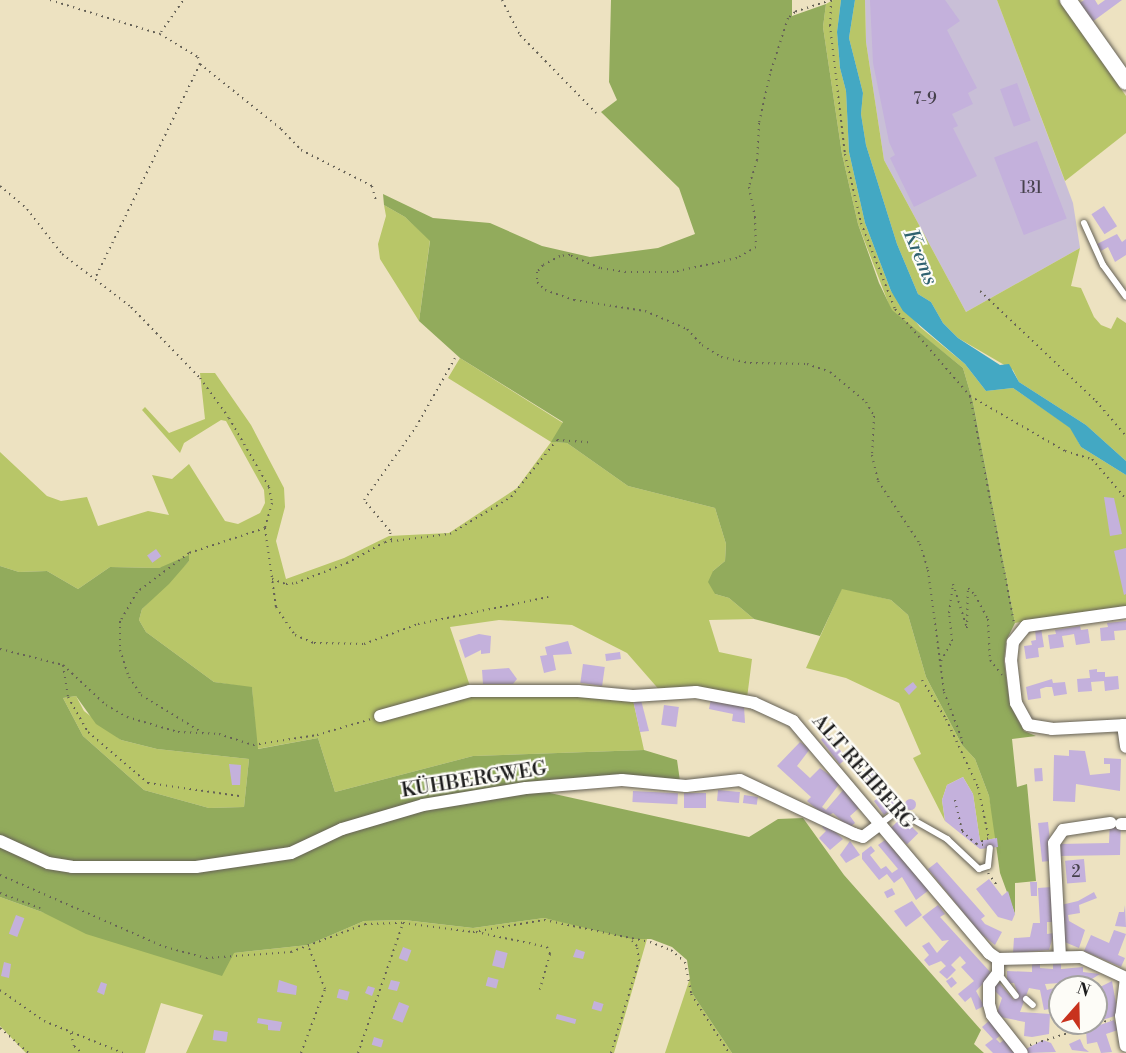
<!DOCTYPE html>
<meta charset="utf-8">
<style>
body{margin:0}
#map{position:relative;width:1126px;height:1053px;overflow:hidden;background:#ede2c1;font-family:"Libre Bodoni",serif}
div>[style]{position:absolute}
.industrial>*{inset:0;background:#c9bfd7}
.green>*{inset:0;background:#b8c668}
.forest>*{inset:0;background:#92ab5c}
.water>*{inset:0;background:#43a8c3}
.building>*{inset:0;background:#c4b1dc;transform-origin:0 0}
.round{border-radius:50%}
.path>*{height:2px;margin-top:-1px;transform-origin:0;background:repeating-linear-gradient(90deg,#656156 0 1.5px,transparent 0 6px)}
.roads{filter:drop-shadow(0 0 2px #656156) drop-shadow(0 0 2px #656156)}
.service>*{height:6px;margin:-3px;padding:0 3px;transform-origin:3px;border-radius:3px;background:#fff}
.minor>*{height:12px;margin:-6px;padding:0 6px;transform-origin:6px;border-radius:6px;background:#fff}
.secondary>*{height:16px;margin:-8px;padding:0 8px;transform-origin:8px;border-radius:8px;background:#fff}
span{translate:-50% -50%;white-space:nowrap;text-align:center;line-height:1.15;-webkit-text-stroke:4.5px #fdfcf7;paint-order:stroke}
.number-label{font-size:16px;color:#46414c}
.number-label span{-webkit-text-stroke-width:0}
.street-label{font-size:20px;color:#1c1c1c}
.water-label{font-size:21px;color:#306270;font-style:italic}
.north{position:absolute;left:1048px;top:975px;width:60px;height:60px;box-sizing:border-box;background:#fdfcf7;border:2px solid #a3a29f;border-radius:50%;rotate:20deg;font-size:16px;font-weight:700;line-height:24px;text-align:center;color:#1c1c1c}
.north::after{content:'';display:block;margin:auto;width:21px;height:27px;background:#c8321e;clip-path:polygon(50% 0,100% 100%,50% 72%,0 100%)}
</style>
<div id="map">
<div class="industrial">
<div style="clip-path:polygon(865px 0,997px 0,1073px 203px,1080px 248px,966px 312px,884px 160px,866px 42px)"></div>
</div>
<div class="green">
<div style="clip-path:polygon(833px 0,841px 0,837px 32px,840px 68px,846px 91px,849px 152px,865px 223px,891px 291px,920px 327px,965px 364px,986px 391px,1013px 388px,1071px 428px,1081px 447px,1126px 475px,1126px 607px,1015px 623px,973px 402px,963px 368px,891px 310px,858px 224px,842px 154px,823px 27px,826px 4px)"></div>
<div style="clip-path:polygon(855px 0,865px 0,866px 42px,884px 160px,966px 312px,1080px 248px,1071px 286px,1081px 288px,1094px 317px,1101px 325px,1111px 329px,1117px 317px,1126px 323px,1126px 461px,1086px 425px,1019px 382px,1013px 370px,958px 338px,943px 323px,931px 302px,918px 294px,897px 244px,866px 145px,861px 114px,863px 93px,849px 38px)"></div>
<div style="clip-path:polygon(997px 0,1059px 0,1126px 96px,1126px 133px,1065px 181px)"></div>
<div style="clip-path:polygon(384px 205px,405px 217px,430px 240px,419px 321px,380px 259px,378px 244px,386px 216px)"></div>
<div style="clip-path:polygon(460px 358px,563px 423px,552px 442px,567px 443px,628px 486px,715px 508px,726px 544px,725px 561px,713px 571px,715px 594px,729px 598px,754px 619px,709px 620px,719px 652px,752px 659px,747px 698px,662px 693px,627px 653px,572px 625px,499px 620px,450px 627px,473px 695px,542px 693px,633px 700px,644px 750px,473px 756px,335px 792px,318px 738px,257px 749px,252px 688px,214px 682px,146px 632px,139px 620px,142px 609px,189px 561px,159px 568px,110px 567px,78px 589px,47px 571px,19px 572px,0 566px,0 452px,47px 496px,61px 501px,87px 497px,98px 526px,148px 511px,169px 515px,152px 475px,172px 479px,189px 464px,225px 521px,238px 524px,260px 513px,265px 503px,264px 490px,226px 421px,221px 420px,184px 443px,180px 453px,142px 410px,145px 407px,169px 433px,205px 419px,200px 373px,215px 373px,251px 425px,284px 488px,285px 507px,276px 541px,286px 579px,344px 558px,389px 536px,449px 533px,517px 488px,551px 442px,448px 378px)"></div>
<div style="clip-path:polygon(842px 588px,891px 600px,908px 615px,926px 677px,962px 745px,975px 759px,989px 796px,997px 838px,980px 841px,973px 794px,963px 777px,947px 785px,942px 800px,945px 821px,913px 758px,921px 754px,899px 703px,846px 678px,806px 668px)"></div>
<div style="clip-path:polygon(76px 696px,84px 711px,121px 740px,157px 749px,249px 759px,244px 807px,209px 808px,144px 790px,83px 736px,63px 698px)"></div>
<div style="clip-path:polygon(0 897px,42px 912px,233px 953px,308px 945px,364px 921px,404px 920px,473px 928px,544px 918px,647px 939px,614px 1053px,186px 1053px,203px 1015px,161px 1003px,145px 1053px,26px 1053px,0 1026px)"></div>
<div style="clip-path:polygon(691px 975px,692px 993px,732px 1053px,665px 1053px)"></div>
</div>
<div class="forest">
<div style="clip-path:polygon(611px 0,792px 0,792px 16px,826px 4px,823px 27px,842px 154px,858px 224px,879px 283px,892px 310px,963px 368px,973px 402px,1015px 623px,1006px 641px,1004px 661px,1010px 705px,1024px 731px,1036px 736px,1012px 739px,1017px 787px,1027px 784px,1036px 881px,1015px 883px,1015px 914px,1000px 873px,989px 796px,975px 759px,962px 745px,926px 677px,908px 615px,891px 600px,842px 589px,820px 636px,754px 619px,729px 598px,715px 594px,708px 582px,713px 571px,725px 561px,726px 544px,715px 508px,628px 486px,567px 443px,551px 442px,563px 422px,460px 358px,419px 321px,430px 241px,405px 217px,384px 205px,383px 194px,433px 218px,490px 223px,542px 246px,590px 257px,658px 248px,695px 234px,679px 188px,601px 112px,617px 100px,609px 82px)"></div>
<div style="clip-path:polygon(evenodd,189px 555px,189px 561px,169px 584px,142px 609px,139px 620px,146px 632px,214px 682px,252px 687px,258px 749px,318px 738px,335px 792px,473px 756px,644px 750px,677px 760px,680px 781px,549px 782px,550px 793px,749px 837px,778px 819px,803px 818px,844px 875px,981px 1030px,974px 1044px,984px 1053px,732px 1053px,692px 993px,687px 960px,672px 947px,651px 939px,632px 939px,544px 918px,473px 928px,404px 920px,364px 921px,308px 945px,234px 953px,222px 976px,86px 934px,42px 912px,0 897px,0 566px,19px 572px,47px 571px,78px 589px,110px 567px,159px 568px,189px 555px,76px 696px,96px 724px,121px 740px,157px 749px,249px 759px,244px 807px,209px 808px,144px 790px,83px 736px,63px 698px,76px 696px)"></div>
</div>
<div class="water">
<div style="clip-path:polygon(841px 0,855px 0,849px 38px,863px 93px,861px 114px,866px 145px,897px 244px,918px 294px,931px 302px,943px 323px,958px 338px,1000px 365px,1009px 364px,1019px 382px,1086px 425px,1126px 461px,1126px 475px,1081px 447px,1070px 428px,1013px 388px,986px 391px,965px 364px,903px 311px,891px 291px,865px 223px,849px 152px,846px 91px,840px 68px,837px 32px)"></div>
</div>
<div class="building">
<div style="clip-path:polygon(870px 0,945px 0,960px 21px,947px 30px,977px 88px,968px 93px,973px 104px,952px 114px,958px 126px,953px 128px,977px 176px,914px 207px,890px 158px,895px 155px,889px 142px,873px 63px)"></div>
<div style="clip-path:polygon(1084px 0,1095px 0,1098px 5px,1105px 0,1122px 0,1092px 22px,1080px 3px)"></div>
<div style="left:1017px;top:83px;width:40px;height:18px;rotate:70deg"></div>
<div style="left:1037px;top:141px;width:83px;height:46px;rotate:69deg"></div>
<div style="left:1104px;top:206px;width:24px;height:15px;rotate:57deg"></div>
<div style="clip-path:polygon(1117px 234px,1122px 242px,1126px 239px,1126px 255px,1115px 262px,1108px 247px,1101px 251px,1097px 244px)"></div>
<div style="clip-path:polygon(1104px 497px,1114px 498px,1122px 534px,1110px 536px)"></div>
<div style="clip-path:polygon(1126px 548px,1126px 594px,1124px 595px,1114px 551px)"></div>
<div style="left:156px;top:549px;width:9px;height:11px;rotate:54deg"></div>
<div style="clip-path:polygon(1126px 621px,1126px 630px,1114px 631px,1115px 640px,1101px 641px,1100px 628px,1108px 627px,1107px 623px)"></div>
<div style="clip-path:polygon(1080px 626px,1081px 630px,1088px 629px,1090px 643px,1076px 645px,1074px 634px,1069px 635px,1062px 636px,1064px 647px,1050px 649px,1048px 635px,1056px 634px,1055px 630px)"></div>
<div style="clip-path:polygon(1041px 628px,1044px 647px,1038px 648px,1039px 657px,1026px 659px,1024px 646px,1032px 645px,1031px 641px,1036px 640px,1035px 629px)"></div>
<div style="clip-path:polygon(479px 634px,491px 636px,490px 653px,481px 654px,481px 650px,465px 658px,459px 640px)"></div>
<div style="clip-path:polygon(568px 641px,572px 654px,553px 655px,556px 670px,544px 673px,540px 656px,547px 655px,545px 647px)"></div>
<div style="left:620px;top:652px;width:7px;height:15px;rotate:82deg"></div>
<div style="left:583px;top:664px;width:22px;height:19px;rotate:8deg"></div>
<div style="clip-path:polygon(509px 668px,517px 679px,513px 684px,483px 684px,482px 670px)"></div>
<div style="clip-path:polygon(1097px 669px,1097px 672px,1105px 672px,1105px 677px,1118px 676px,1119px 689px,1105px 691px,1104px 681px,1091px 682px,1092px 691px,1078px 692px,1077px 679px,1090px 678px,1089px 670px)"></div>
<div style="clip-path:polygon(1052px 679px,1053px 683px,1065px 682px,1067px 694px,1054px 696px,1052px 687px,1046px 687px,1040px 689px,1041px 698px,1028px 700px,1026px 687px)"></div>
<div style="clip-path:polygon(913px 682px,917px 687px,909px 695px,904px 689px)"></div>
<div style="clip-path:polygon(711px 699px,744px 706px,745px 723px,732px 721px,733px 714px,709px 709px)"></div>
<div style="clip-path:polygon(633px 700px,641px 700px,649px 731px,640px 732px)"></div>
<div style="left:664px;top:705px;width:15px;height:20px;rotate:8deg"></div>
<div style="left:828px;top:734px;width:31px;height:9px;rotate:53deg"></div>
<div style="clip-path:polygon(800px 742px,810px 749px,797px 766px,810px 778px,820px 768px,840px 783px,822px 807px,826px 810px,844px 789px,859px 808px,850px 816px,855px 823px,849px 828px,833px 813px,826px 817px,807px 801px,811px 797px,777px 766px)"></div>
<div style="clip-path:polygon(1069px 750px,1085px 751px,1090px 775px,1110px 773px,1110px 764px,1104px 764px,1104px 758px,1121px 759px,1120px 791px,1076px 784px,1075px 802px,1053px 801px,1054px 755px,1069px 756px)"></div>
<div style="clip-path:polygon(229px 764px,241px 765px,240px 785px,232px 785px)"></div>
<div style="left:1042px;top:768px;width:13px;height:8px;rotate:86deg"></div>
<div style="left:873px;top:769px;width:14px;height:12px;rotate:51deg"></div>
<div style="clip-path:polygon(963px 777px,973px 794px,980px 841px,997px 838px,998px 847px,980px 849px,945px 821px,942px 800px,947px 785px)"></div>
<div style="clip-path:polygon(890px 789px,898px 805px,884px 815px,874px 801px)"></div>
<div style="left:718px;top:790px;width:22px;height:11px;rotate:5deg"></div>
<div style="left:633px;top:791px;width:45px;height:11px;rotate:3deg"></div>
<div style="left:684px;top:793px;width:22px;height:15px"></div>
<div style="left:744px;top:795px;width:14px;height:8px;rotate:8deg"></div>
<div class="round" style="left:904.5px;top:798.5px;width:11px;height:11px"></div>
<div style="left:902px;top:817px;width:23px;height:16px;rotate:45deg"></div>
<div style="clip-path:polygon(1110px 819px,1121px 820px,1120px 855px,1058px 856px,1058px 844px,1109px 843px)"></div>
<div style="left:1048px;top:822px;width:39px;height:10px;rotate:84deg"></div>
<div style="clip-path:polygon(826px 823px,843px 839px,830px 850px,819px 838px,826px 831px,822px 827px)"></div>
<div style="clip-path:polygon(885px 840px,929px 890px,916px 900px,902px 877px,894px 883px,887px 874px,879px 880px,862px 859px,862px 853px,871px 846px,875px 851px,870px 855px,881px 869px,886px 866px,892px 873px,898px 869px,878px 845px)"></div>
<div style="clip-path:polygon(850px 841px,860px 855px,846px 863px,840px 855px)"></div>
<div style="left:1084px;top:859px;width:23px;height:19px;rotate:85deg"></div>
<div style="clip-path:polygon(937px 862px,985px 916px,981px 919px,985px 924px,1002px 932px,995px 945px,980px 933px,928px 869px)"></div>
<div style="clip-path:polygon(989px 879px,1002px 896px,1008px 891px,1015px 914px,1012px 921px,998px 917px,976px 889px)"></div>
<div style="clip-path:polygon(1030px 882px,1037px 882px,1037px 896px,1031px 896px)"></div>
<div style="clip-path:polygon(1052px 887px,1053px 922px,1047px 922px,1047px 934px,1054px 933px,1049px 950px,1013px 953px,1014px 938px,1030px 937px,1033px 923px,1040px 923px,1038px 888px)"></div>
<div style="left:892px;top:888px;width:7px;height:9px;rotate:63deg"></div>
<div style="clip-path:polygon(1094px 892px,1097px 898px,1079px 905px,1080px 913px,1068px 915px,1069px 921px,1085px 930px,1079px 948px,1062px 941px,1061px 905px,1078px 901px)"></div>
<div style="clip-path:polygon(912px 901px,922px 915px,906px 927px,894px 911px)"></div>
<div style="clip-path:polygon(938px 905px,945px 914px,940px 917px,992px 974px,976px 991px,984px 1006px,976px 1010px,971px 997px,965px 1002px,958px 994px,974px 981px,961px 967px,966px 963px,960px 956px,951px 965px,956px 970px,947px 979px,939px 972px,946px 966px,941px 961px,929px 966px,924px 960px,929px 955px,922px 946px,929px 942px,937px 953px,949px 940px,942px 941px,922px 917px)"></div>
<div style="clip-path:polygon(1125px 905px,1126px 927px,1115px 926px,1119px 912px,1124px 912px)"></div>
<div style="left:16px;top:915px;width:9px;height:20px;rotate:21deg"></div>
<div style="clip-path:polygon(1114px 930px,1126px 934px,1118px 955px,1125px 958px,1121px 967px,1084px 951px,1091px 935px,1109px 943px)"></div>
<div style="left:403px;top:947px;width:9px;height:12px;rotate:21deg"></div>
<div style="clip-path:polygon(576px 949px,585px 952px,583px 959px,573px 957px)"></div>
<div style="left:496px;top:950px;width:12px;height:16px;rotate:14deg"></div>
<div style="clip-path:polygon(4px 962px,11px 964px,9px 978px,1px 976px)"></div>
<div style="clip-path:polygon(1032px 963px,1040px 963px,1040px 968px,1053px 969px,1053px 964px,1061px 964px,1061px 969px,1083px 967px,1083px 972px,1100px 974px,1087px 982px,1088px 987px,1075px 987px,1075px 982px,1045px 984px,1047px 990px,1054px 988px,1055px 994px,1060px 993px,1060px 1012px,1058px 1007px,1044px 1010px,1040px 990px,1029px 988px,1020px 1012px,1050px 1014px,1049px 1034px,1032px 1037px,1024px 1036px,1025px 1022px,996px 1016px,1002px 998px,991px 987px,998px 982px,1014px 1000px,1017px 991px,1014px 983px,1007px 983px,1007px 971px,1032px 972px)"></div>
<div style="left:488px;top:977px;width:11px;height:9px;rotate:15deg"></div>
<div style="clip-path:polygon(952px 977px,957px 983px,951px 988px,946px 981px)"></div>
<div style="clip-path:polygon(279px 980px,297px 986px,296px 995px,277px 992px)"></div>
<div style="clip-path:polygon(391px 980px,400px 982px,397px 991px,388px 989px)"></div>
<div style="clip-path:polygon(1112px 981px,1118px 1015px,1096px 1022px,1096px 1013px,1100px 1012px,1097px 1002px,1104px 1000px,1100px 987px)"></div>
<div style="clip-path:polygon(101px 982px,107px 984px,104px 995px,97px 992px)"></div>
<div style="clip-path:polygon(368px 986px,375px 988px,372px 996px,365px 993px)"></div>
<div style="left:339px;top:989px;width:11px;height:9px;rotate:15deg"></div>
<div style="left:594px;top:1001px;width:10px;height:8px;rotate:17deg"></div>
<div style="left:399px;top:1002px;width:11px;height:18px;rotate:22deg"></div>
<div style="left:557px;top:1014px;width:20px;height:5px;rotate:15deg"></div>
<div style="clip-path:polygon(258px 1018px,282px 1022px,280px 1031px,268px 1030px,268px 1025px,257px 1023px)"></div>
<div style="clip-path:polygon(990px 1020px,1002px 1034px,996px 1039px,1000px 1043px,1005px 1039px,1018px 1053px,993px 1053px,985px 1045px,993px 1039px,982px 1027px)"></div>
<div style="clip-path:polygon(1114px 1020px,1118px 1030px,1106px 1034px,1112px 1052px,1101px 1053px,1097px 1042px,1087px 1044px,1086px 1030px)"></div>
<div style="left:214px;top:1030px;width:14px;height:10px;rotate:8deg"></div>
<div style="left:374px;top:1037px;width:10px;height:8px;rotate:17deg"></div>
<div style="clip-path:polygon(1080px 1039px,1084px 1048px,1089px 1052px,1072px 1050px,1069px 1044px)"></div>
<div style="clip-path:polygon(1043px 1040px,1051px 1043px,1056px 1052px,1028px 1053px,1026px 1049px)"></div>
</div>
<div class="path">
<div style="left:50px;top:0;width:115px;rotate:17.2deg"></div>
<div style="left:160px;top:34px;width:44px;rotate:31.2deg"></div>
<div style="left:198px;top:57px;width:7px;rotate:74deg"></div>
<div style="left:200px;top:64px;width:238px;rotate:116.1deg"></div>
<div style="left:502px;top:0;width:39px;rotate:63deg"></div>
<div style="left:520px;top:35px;width:109px;rotate:45.7deg"></div>
<div style="left:831px;top:0;width:38px;rotate:162deg"></div>
<div style="left:795px;top:12px;width:9px;rotate:139deg"></div>
<div style="left:788px;top:18px;width:59px;rotate:107.8deg"></div>
<div style="left:770px;top:74px;width:50px;rotate:102.7deg"></div>
<div style="left:759px;top:123px;width:37px;rotate:93deg"></div>
<div style="left:757px;top:160px;width:28px;rotate:107deg"></div>
<div style="left:749px;top:187px;width:31px;rotate:79deg"></div>
<div style="left:755px;top:217px;width:30px;rotate:88deg"></div>
<div style="left:756px;top:247px;width:22px;rotate:150deg"></div>
<div style="left:737px;top:258px;width:65px;rotate:167.5deg"></div>
<div style="left:674px;top:272px;width:48px;rotate:180deg"></div>
<div style="left:626px;top:272px;width:26px;rotate:-171deg"></div>
<div style="left:600px;top:268px;width:33px;rotate:-157deg"></div>
<div style="left:570px;top:255px;width:10px;rotate:174deg"></div>
<div style="left:560px;top:256px;width:19px;rotate:152deg"></div>
<div style="left:543px;top:265px;width:9px;rotate:131deg"></div>
<div style="left:537px;top:272px;width:10px;rotate:90deg"></div>
<div style="left:537px;top:282px;width:11px;rotate:45deg"></div>
<div style="left:545px;top:290px;width:31px;rotate:19deg"></div>
<div style="left:574px;top:300px;width:72px;rotate:8.8deg"></div>
<div style="left:645px;top:311px;width:46px;rotate:23.2deg"></div>
<div style="left:687px;top:329px;width:22px;rotate:47deg"></div>
<div style="left:702px;top:345px;width:22px;rotate:32deg"></div>
<div style="left:721px;top:357px;width:30px;rotate:12deg"></div>
<div style="left:750px;top:363px;width:57px;rotate:1deg"></div>
<div style="left:807px;top:364px;width:24px;rotate:19deg"></div>
<div style="left:830px;top:372px;width:47px;rotate:39.8deg"></div>
<div style="left:866px;top:402px;width:16px;rotate:60deg"></div>
<div style="left:874px;top:416px;width:39px;rotate:93deg"></div>
<div style="left:872px;top:455px;width:27px;rotate:77deg"></div>
<div style="left:878px;top:481px;width:76px;rotate:56.3deg"></div>
<div style="left:920px;top:544px;width:27px;rotate:73deg"></div>
<div style="left:928px;top:570px;width:123px;rotate:82.5deg"></div>
<div style="left:944px;top:692px;width:53px;rotate:69.2deg"></div>
<div style="left:963px;top:742px;width:6px;rotate:141deg"></div>
<div style="left:831px;top:0;width:25px;rotate:92deg"></div>
<div style="left:830px;top:25px;width:130px;rotate:83.4deg"></div>
<div style="left:845px;top:154px;width:71px;rotate:76.9deg"></div>
<div style="left:861px;top:223px;width:92px;rotate:68.4deg"></div>
<div style="left:895px;top:309px;width:115px;rotate:49.2deg"></div>
<div style="left:970px;top:396px;width:110px;rotate:30.1deg"></div>
<div style="left:1065px;top:451px;width:28px;rotate:17deg"></div>
<div style="left:1092px;top:459px;width:52px;rotate:49.6deg"></div>
<div style="left:161px;top:32px;width:39px;rotate:-55deg"></div>
<div style="left:200px;top:64px;width:104px;rotate:38.7deg"></div>
<div style="left:281px;top:129px;width:29px;rotate:46deg"></div>
<div style="left:301px;top:150px;width:80px;rotate:26.9deg"></div>
<div style="left:372px;top:186px;width:16px;rotate:75deg"></div>
<div style="left:0;top:186px;width:35px;rotate:40deg"></div>
<div style="left:27px;top:209px;width:57px;rotate:52.1deg"></div>
<div style="left:62px;top:254px;width:87px;rotate:37.5deg"></div>
<div style="left:131px;top:307px;width:99px;rotate:45.8deg"></div>
<div style="left:200px;top:378px;width:49px;rotate:54.1deg"></div>
<div style="left:229px;top:418px;width:80px;rotate:59.9deg"></div>
<div style="left:269px;top:487px;width:16px;rotate:79deg"></div>
<div style="left:272px;top:503px;width:26px;rotate:106deg"></div>
<div style="left:265px;top:528px;width:80px;rotate:161.8deg"></div>
<div style="left:189px;top:553px;width:65px;rotate:143.1deg"></div>
<div style="left:137px;top:592px;width:34px;rotate:120deg"></div>
<div style="left:120px;top:621px;width:29px;rotate:90deg"></div>
<div style="left:120px;top:650px;width:28px;rotate:72deg"></div>
<div style="left:129px;top:677px;width:22px;rotate:56deg"></div>
<div style="left:141px;top:695px;width:73px;rotate:31.5deg"></div>
<div style="left:980px;top:291px;width:160px;rotate:43.5deg"></div>
<div style="left:1096px;top:401px;width:46px;rotate:49.4deg"></div>
<div style="left:970px;top:396px;width:231px;rotate:79deg"></div>
<div style="left:265px;top:528px;width:80px;rotate:82.1deg"></div>
<div style="left:276px;top:607px;width:34px;rotate:56deg"></div>
<div style="left:295px;top:635px;width:21px;rotate:23deg"></div>
<div style="left:314px;top:643px;width:50px;rotate:1.1deg"></div>
<div style="left:364px;top:644px;width:58px;rotate:-20.3deg"></div>
<div style="left:418px;top:624px;width:133px;rotate:-11.7deg"></div>
<div style="left:391px;top:540px;width:9px;rotate:-96deg"></div>
<div style="left:390px;top:531px;width:40px;rotate:-130deg"></div>
<div style="left:364px;top:500px;width:90px;rotate:-54.5deg"></div>
<div style="left:416px;top:427px;width:79px;rotate:-60.5deg"></div>
<div style="left:272px;top:579px;width:15px;rotate:20deg"></div>
<div style="left:286px;top:584px;width:10px;rotate:-6deg"></div>
<div style="left:296px;top:583px;width:55px;rotate:-21.4deg"></div>
<div style="left:347px;top:563px;width:43px;rotate:-28.9deg"></div>
<div style="left:385px;top:542px;width:65px;rotate:-7deg"></div>
<div style="left:450px;top:534px;width:71px;rotate:-31.2deg"></div>
<div style="left:511px;top:497px;width:73px;rotate:-51.1deg"></div>
<div style="left:557px;top:440px;width:31px;rotate:4deg"></div>
<div style="left:0;top:649px;width:65px;rotate:14.3deg"></div>
<div style="left:63px;top:665px;width:59px;rotate:42.9deg"></div>
<div style="left:106px;top:705px;width:24px;rotate:30deg"></div>
<div style="left:127px;top:717px;width:53px;rotate:16.4deg"></div>
<div style="left:178px;top:732px;width:41px;rotate:2.8deg"></div>
<div style="left:219px;top:734px;width:36px;rotate:18deg"></div>
<div style="left:253px;top:745px;width:65px;rotate:-8.9deg"></div>
<div style="left:317px;top:735px;width:56px;rotate:-16.5deg"></div>
<div style="left:941px;top:661px;width:23px;rotate:-61deg"></div>
<div style="left:952px;top:641px;width:28px;rotate:-96deg"></div>
<div style="left:949px;top:613px;width:29px;rotate:-82deg"></div>
<div style="left:953px;top:584px;width:46px;rotate:72.3deg"></div>
<div style="left:967px;top:628px;width:40px;rotate:-88.6deg"></div>
<div style="left:968px;top:588px;width:10px;rotate:45deg"></div>
<div style="left:975px;top:595px;width:27px;rotate:62deg"></div>
<div style="left:988px;top:619px;width:41px;rotate:87.2deg"></div>
<div style="left:990px;top:660px;width:19px;rotate:51deg"></div>
<div style="left:63px;top:665px;width:32px;rotate:81deg"></div>
<div style="left:68px;top:697px;width:40px;rotate:60.3deg"></div>
<div style="left:88px;top:732px;width:79px;rotate:40.4deg"></div>
<div style="left:148px;top:783px;width:92px;rotate:8.1deg"></div>
<div style="left:922px;top:680px;width:46px;rotate:58.4deg"></div>
<div style="left:946px;top:719px;width:75px;rotate:64.8deg"></div>
<div style="left:978px;top:787px;width:53px;rotate:78.1deg"></div>
<div style="left:955px;top:800px;width:32px;rotate:77deg"></div>
<div style="left:962px;top:831px;width:19px;rotate:43deg"></div>
<div style="left:976px;top:844px;width:8px;rotate:7deg"></div>
<div style="left:976px;top:844px;width:14px;rotate:-25deg"></div>
<div style="left:988px;top:873px;width:14px;rotate:54deg"></div>
<div style="left:0;top:875px;width:180px;rotate:23.6deg"></div>
<div style="left:165px;top:947px;width:42px;rotate:15deg"></div>
<div style="left:206px;top:958px;width:85px;rotate:-4deg"></div>
<div style="left:291px;top:952px;width:79px;rotate:-20.7deg"></div>
<div style="left:365px;top:924px;width:38px;rotate:-2deg"></div>
<div style="left:403px;top:923px;width:71px;rotate:7.3deg"></div>
<div style="left:473px;top:932px;width:72px;rotate:-9.6deg"></div>
<div style="left:544px;top:920px;width:108px;rotate:11.7deg"></div>
<div style="left:650px;top:942px;width:22px;rotate:21deg"></div>
<div style="left:671px;top:950px;width:18px;rotate:41deg"></div>
<div style="left:685px;top:962px;width:33px;rotate:79deg"></div>
<div style="left:691px;top:994px;width:70px;rotate:57.2deg"></div>
<div style="left:0;top:893px;width:43px;rotate:20.6deg"></div>
<div style="left:476px;top:932px;width:73px;rotate:11.9deg"></div>
<div style="left:547px;top:947px;width:8px;rotate:67deg"></div>
<div style="left:550px;top:954px;width:37px;rotate:106deg"></div>
<div style="left:0;top:990px;width:54px;rotate:35.2deg"></div>
<div style="left:44px;top:1021px;width:85px;rotate:22.1deg"></div>
<div style="left:0;top:1028px;width:38px;rotate:41deg"></div>
<div style="left:71px;top:1033px;width:13px;rotate:77deg"></div>
<div style="left:74px;top:1046px;width:11px;rotate:41deg"></div>
<div style="left:1030px;top:1045px;width:84px;rotate:-17.4deg"></div>
<div style="left:301px;top:1053px;width:68px;rotate:-69.4deg"></div>
<div style="left:325px;top:989px;width:44px;rotate:-111.3deg"></div>
<div style="left:358px;top:1053px;width:138px;rotate:-70.9deg"></div>
<div style="left:611px;top:1053px;width:96px;rotate:-73.1deg"></div>
<div style="left:639px;top:961px;width:15px;rotate:-98deg"></div>
<div style="left:637px;top:946px;width:7px;rotate:-135deg"></div>
</div>
<div class="roads">
<div class="service">
<div style="left:1084px;top:223px;width:46px;rotate:65.7deg"></div>
<div style="left:1103px;top:265px;width:39px;rotate:54deg"></div>
<div style="left:880px;top:824px;width:20px;rotate:-37deg"></div>
<div style="left:896px;top:812px;width:7px;rotate:16deg"></div>
<div style="left:903px;top:814px;width:51px;rotate:29.6deg"></div>
<div style="left:947px;top:839px;width:44px;rotate:43.2deg"></div>
<div style="left:979px;top:869px;width:9px;rotate:-18deg"></div>
<div style="left:988px;top:866px;width:18px;rotate:-84deg"></div>
<div style="left:998px;top:973px;width:29px;rotate:52deg"></div>
<div style="left:1026px;top:999px;width:9px;rotate:41deg"></div>
</div>
<div class="minor">
<div style="left:1126px;top:612px;width:101px;rotate:172deg"></div>
<div style="left:1026px;top:626px;width:21px;rotate:129deg"></div>
<div style="left:1013px;top:642px;width:18px;rotate:96deg"></div>
<div style="left:1011px;top:660px;width:43px;rotate:83.4deg"></div>
<div style="left:1016px;top:703px;width:25px;rotate:61deg"></div>
<div style="left:1028px;top:725px;width:24px;rotate:9deg"></div>
<div style="left:1052px;top:729px;width:74px;rotate:-3.1deg"></div>
<div style="left:380px;top:716px;width:93px;rotate:-15.5deg"></div>
<div style="left:470px;top:691px;width:108px"></div>
<div style="left:578px;top:691px;width:55px;rotate:5.2deg"></div>
<div style="left:633px;top:696px;width:63px;rotate:-3.6deg"></div>
<div style="left:696px;top:692px;width:59px;rotate:10.7deg"></div>
<div style="left:754px;top:703px;width:43px;rotate:24.8deg"></div>
<div style="left:793px;top:721px;width:304px;rotate:49.8deg"></div>
<div style="left:989px;top:953px;width:11px;rotate:34deg"></div>
<div style="left:998px;top:959px;width:83px;rotate:-1.4deg"></div>
<div style="left:1081px;top:957px;width:50px;rotate:25deg"></div>
<div style="left:1123px;top:725px;width:22px;rotate:82deg"></div>
<div style="left:1121px;top:824px;width:5px"></div>
<div style="left:0;top:841px;width:53px;rotate:24.6deg"></div>
<div style="left:48px;top:863px;width:24px;rotate:9deg"></div>
<div style="left:72px;top:867px;width:124px"></div>
<div style="left:196px;top:867px;width:96px;rotate:-8.4deg"></div>
<div style="left:291px;top:853px;width:56px;rotate:-25.2deg"></div>
<div style="left:342px;top:829px;width:84px;rotate:-16.5deg"></div>
<div style="left:423px;top:805px;width:104px;rotate:-9.4deg"></div>
<div style="left:526px;top:788px;width:96px;rotate:-4.8deg"></div>
<div style="left:622px;top:780px;width:64px;rotate:5.4deg"></div>
<div style="left:686px;top:786px;width:54px;rotate:-6.3deg"></div>
<div style="left:740px;top:780px;width:126px;rotate:25.3deg"></div>
<div style="left:854px;top:834px;width:9px;rotate:18deg"></div>
<div style="left:863px;top:837px;width:20px;rotate:-37deg"></div>
<div style="left:1060px;top:957px;width:114px;rotate:-93deg"></div>
<div style="left:1054px;top:843px;width:16px;rotate:-55deg"></div>
<div style="left:1063px;top:830px;width:48px;rotate:-8.5deg"></div>
<div style="left:998px;top:959px;width:14px;rotate:90deg"></div>
<div style="left:998px;top:973px;width:15px;rotate:127deg"></div>
<div style="left:989px;top:985px;width:19px;rotate:90deg"></div>
<div style="left:989px;top:1004px;width:11px;rotate:75deg"></div>
<div style="left:992px;top:1015px;width:48px;rotate:51.7deg"></div>
<div style="left:1126px;top:978px;width:38px;rotate:97deg"></div>
<div style="left:1121px;top:1016px;width:30px;rotate:81deg"></div>
</div>
<div class="secondary">
<div style="left:1068px;top:0;width:100px;rotate:54.7deg"></div>
</div>
</div>
<div class="number-label">
<span style="left:925px;top:99px">7-9</span>
<span style="left:1031px;top:188px">131</span>
<span style="left:1076px;top:872px">2</span>
</div>
<div class="street-label">
<span style="left:863px;top:772px;rotate:49deg">ALT REHBERG</span>
<span style="left:474px;top:780px;rotate:-9deg">KÜHBERGWEG</span>
</div>
<div class="water-label">
<span style="left:920px;top:257px;rotate:67deg">Krems</span>
</div>
<div class="north">N</div>
</div>
